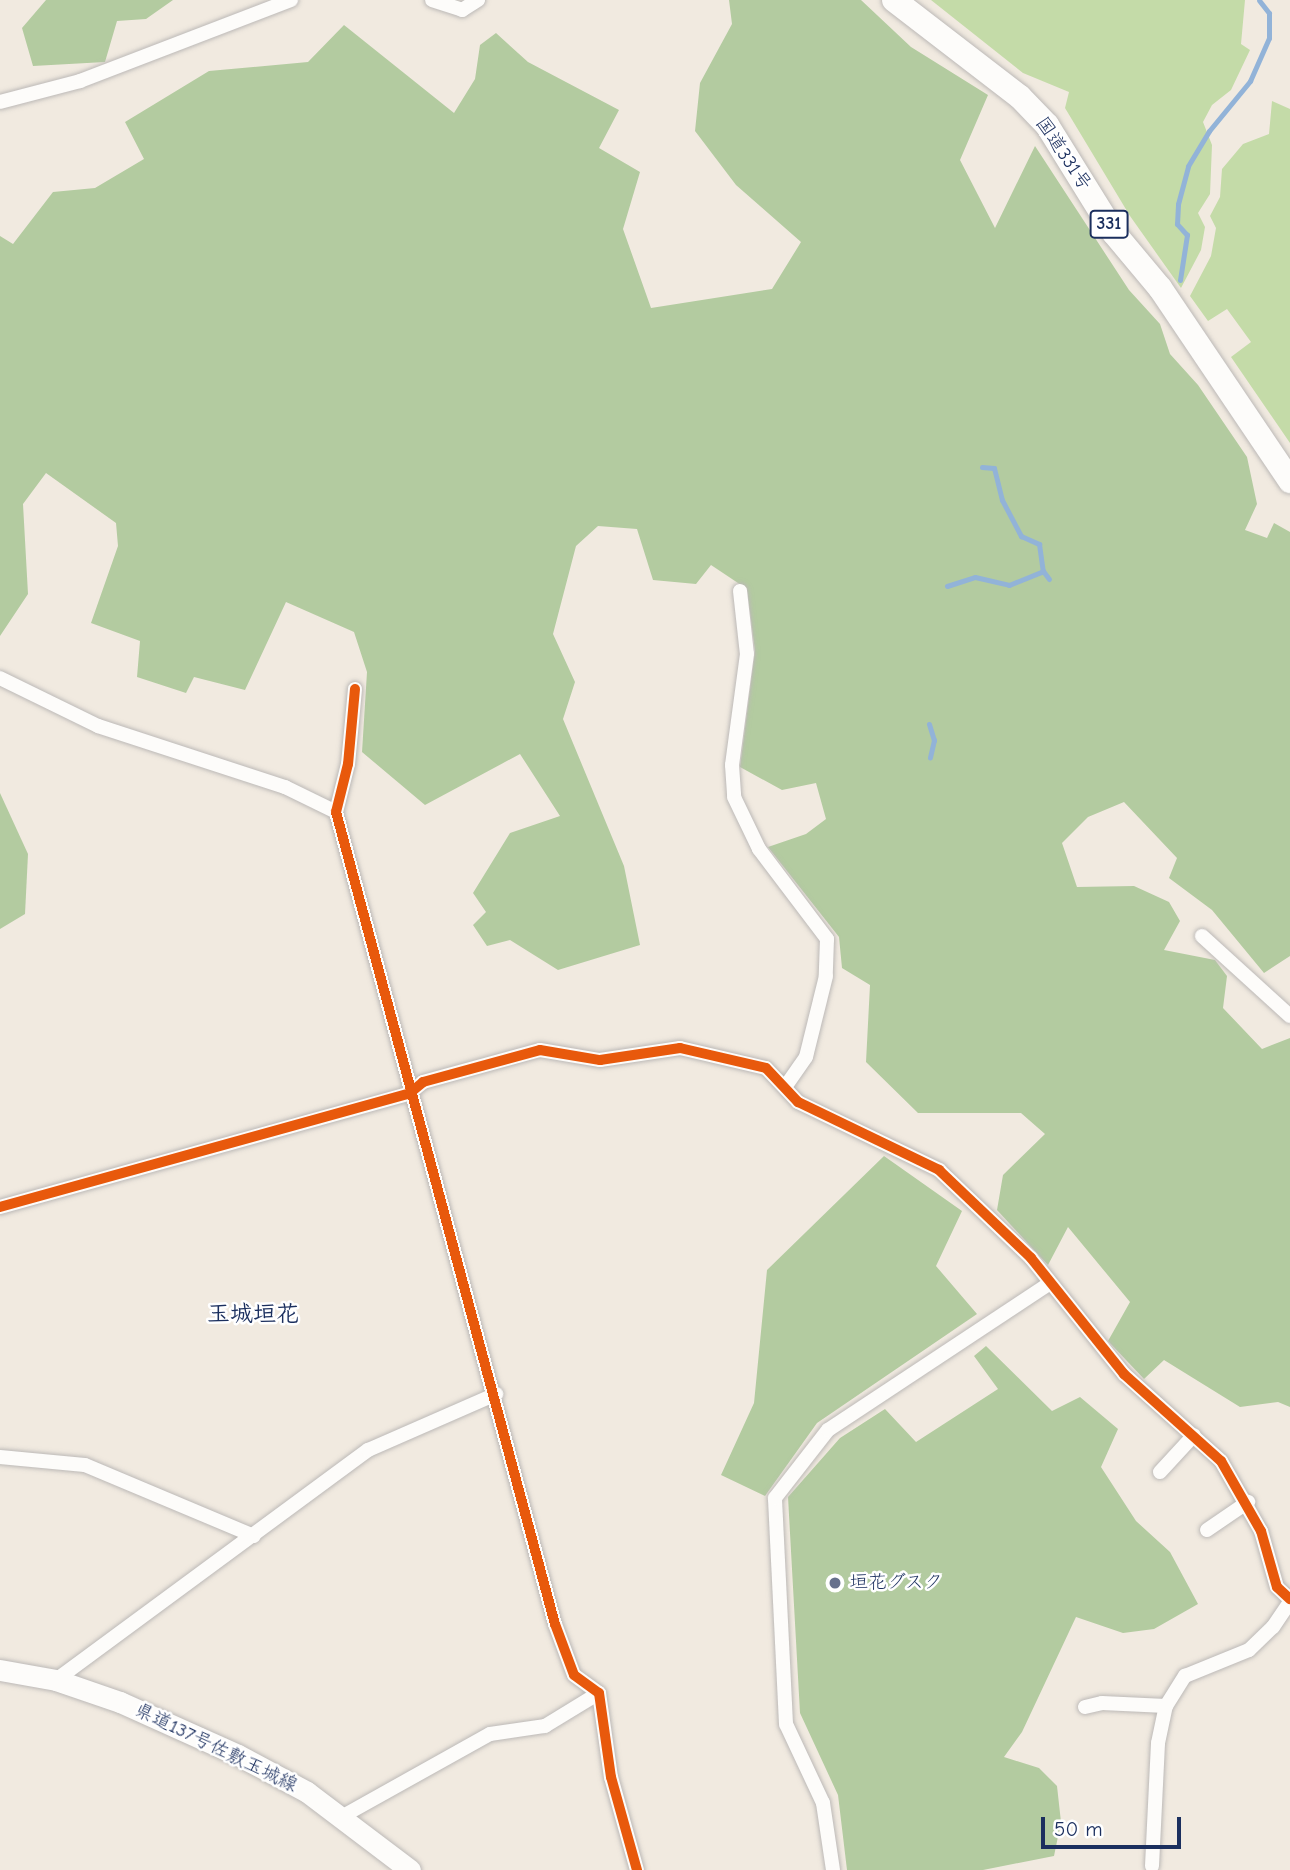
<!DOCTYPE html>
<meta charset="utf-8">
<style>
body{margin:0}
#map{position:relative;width:1290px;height:1870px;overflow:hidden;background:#f1eae0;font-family:"Comic Neue","Klee One",sans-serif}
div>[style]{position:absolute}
.green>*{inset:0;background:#c4dba8}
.forest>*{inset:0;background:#b3cba0}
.stream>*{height:5px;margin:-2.5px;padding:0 2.5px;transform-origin:2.5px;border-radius:2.5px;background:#92b3d8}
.roads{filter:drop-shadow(0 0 2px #bcb9b7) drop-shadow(0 0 2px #bcb9b7)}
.minor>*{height:14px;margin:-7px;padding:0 7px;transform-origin:7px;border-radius:7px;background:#fdfcfa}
.secondary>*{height:21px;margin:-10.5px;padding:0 10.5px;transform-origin:10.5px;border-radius:10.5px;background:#fdfcfa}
.trunk>*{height:24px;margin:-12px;padding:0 12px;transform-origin:12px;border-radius:12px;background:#fdfcfa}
.cycleway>*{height:10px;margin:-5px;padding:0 5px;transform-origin:5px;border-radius:5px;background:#e8590c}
.dots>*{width:19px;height:19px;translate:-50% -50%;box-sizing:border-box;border:4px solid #fff;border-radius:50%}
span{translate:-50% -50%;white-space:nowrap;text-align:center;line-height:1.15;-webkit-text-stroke:5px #fff;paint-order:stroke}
.shield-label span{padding:2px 5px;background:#fff;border:2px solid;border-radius:5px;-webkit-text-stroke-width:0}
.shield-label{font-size:18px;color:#1b2f5e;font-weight:700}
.street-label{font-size:19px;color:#1b2f5e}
.poi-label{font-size:19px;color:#1b2f5e}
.left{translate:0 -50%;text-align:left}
.quarter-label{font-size:23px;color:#1b2f5e;font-weight:700}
.scale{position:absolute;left:1041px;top:1817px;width:140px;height:32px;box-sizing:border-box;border:4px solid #1b2f5e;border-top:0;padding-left:9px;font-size:21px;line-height:24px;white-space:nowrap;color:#1b2f5e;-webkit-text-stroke:5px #fff;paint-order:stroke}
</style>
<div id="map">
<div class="green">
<div style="clip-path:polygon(931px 0,1245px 0,1241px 44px,1250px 50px,1231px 90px,1212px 105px,1203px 122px,1212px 145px,1210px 194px,1198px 213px,1205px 227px,1201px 250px,1181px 288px,1130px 216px,1065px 108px,1069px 92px,1023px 73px)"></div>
<div style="clip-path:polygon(1272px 101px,1290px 109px,1290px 443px,1231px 357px,1251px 342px,1227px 309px,1208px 321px,1190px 296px,1211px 256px,1216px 228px,1210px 216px,1220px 197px,1222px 169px,1243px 144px,1269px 134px)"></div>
</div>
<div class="forest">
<div style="clip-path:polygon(46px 0,173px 0,146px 19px,117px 21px,105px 62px,33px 66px,22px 28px)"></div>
<div style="clip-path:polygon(729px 0,861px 0,911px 47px,988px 95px,960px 160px,995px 228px,1035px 146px,1129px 290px,1160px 324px,1170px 354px,1198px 385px,1247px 457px,1257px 504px,1245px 530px,1267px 538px,1274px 523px,1290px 532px,1290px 956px,1264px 973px,1212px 910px,1169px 878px,1177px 858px,1124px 802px,1088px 817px,1062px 843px,1077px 887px,1134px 886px,1169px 902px,1180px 921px,1164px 950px,1215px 960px,1227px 976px,1223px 1008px,1262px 1049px,1290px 1038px,1290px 1407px,1278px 1402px,1240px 1407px,1164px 1360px,1144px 1379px,1108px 1341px,1130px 1302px,1068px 1227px,1048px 1265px,997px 1210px,1003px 1175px,1045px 1134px,1021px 1113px,918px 1113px,866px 1062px,870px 985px,842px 968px,839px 937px,768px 847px,806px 834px,826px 819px,816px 783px,782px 790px,740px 767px,755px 651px,747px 589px,711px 565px,696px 584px,653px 580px,637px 529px,598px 526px,576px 546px,553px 634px,575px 682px,563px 719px,624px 866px,640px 945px,558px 970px,510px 940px,487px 946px,473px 925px,486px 912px,473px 893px,510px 833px,560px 816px,520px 754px,425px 805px,362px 752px,367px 672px,354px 632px,286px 602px,245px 690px,194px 677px,186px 693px,137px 677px,140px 641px,91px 623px,118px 546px,116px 523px,46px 473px,23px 504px,28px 594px,0 636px,0 236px,13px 244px,53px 192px,95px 188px,144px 159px,125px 122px,209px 71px,308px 62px,344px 25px,454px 113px,475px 79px,480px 45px,496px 33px,528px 62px,619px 110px,599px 148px,640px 172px,623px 229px,651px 308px,772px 289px,801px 242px,736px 185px,695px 131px,700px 83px,732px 24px)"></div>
<div style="clip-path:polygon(0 793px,28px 854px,25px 914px,0 929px)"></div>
<div style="clip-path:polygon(884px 1156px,962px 1211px,936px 1266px,977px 1314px,817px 1423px,765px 1496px,721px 1475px,754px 1403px,767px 1270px)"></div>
<div style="clip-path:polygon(986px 1346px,1052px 1411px,1080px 1397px,1118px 1429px,1101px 1467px,1136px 1521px,1170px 1552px,1198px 1604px,1154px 1629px,1123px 1633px,1076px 1617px,1022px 1732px,1004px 1757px,1039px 1768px,1057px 1786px,1061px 1822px,1054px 1856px,983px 1870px,847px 1870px,838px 1795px,800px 1713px,788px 1497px,840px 1438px,885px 1409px,916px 1442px,998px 1389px,974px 1356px)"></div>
</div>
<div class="stream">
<div style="left:1180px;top:280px;width:46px;rotate:-81.2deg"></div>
<div style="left:1187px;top:235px;width:15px;rotate:-132deg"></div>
<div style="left:1177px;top:224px;width:20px;rotate:-87deg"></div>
<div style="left:1178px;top:204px;width:39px;rotate:-75deg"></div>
<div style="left:1188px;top:166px;width:41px;rotate:-59deg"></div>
<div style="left:1209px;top:131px;width:65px;rotate:-50.6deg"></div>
<div style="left:1250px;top:81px;width:47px;rotate:-66.2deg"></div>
<div style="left:1269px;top:38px;width:25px;rotate:-90deg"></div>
<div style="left:1269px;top:13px;width:16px;rotate:-128deg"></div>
<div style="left:982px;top:467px;width:12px;rotate:5deg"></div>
<div style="left:994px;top:468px;width:33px;rotate:76deg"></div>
<div style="left:1002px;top:500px;width:41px;rotate:62.2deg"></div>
<div style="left:1021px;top:536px;width:20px;rotate:24deg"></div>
<div style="left:1039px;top:544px;width:27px;rotate:82deg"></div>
<div style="left:947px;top:586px;width:29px;rotate:-18deg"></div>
<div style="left:975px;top:577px;width:35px;rotate:13deg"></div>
<div style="left:1009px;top:585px;width:37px;rotate:-22deg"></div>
<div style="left:1043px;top:571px;width:10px;rotate:53deg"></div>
<div style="left:929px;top:724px;width:17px;rotate:73deg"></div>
<div style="left:934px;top:740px;width:18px;rotate:103deg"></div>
</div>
<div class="roads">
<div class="minor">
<div style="left:432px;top:0;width:32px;rotate:18deg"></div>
<div style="left:462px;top:10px;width:19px;rotate:-32deg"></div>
<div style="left:0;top:102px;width:83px;rotate:-14.7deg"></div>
<div style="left:80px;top:81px;width:226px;rotate:-21deg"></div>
<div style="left:740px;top:591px;width:63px;rotate:83.7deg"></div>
<div style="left:747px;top:654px;width:112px;rotate:97.7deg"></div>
<div style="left:732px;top:765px;width:32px;rotate:86deg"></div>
<div style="left:734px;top:797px;width:58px;rotate:64.3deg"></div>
<div style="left:759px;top:849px;width:113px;rotate:52.9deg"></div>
<div style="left:827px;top:939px;width:37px;rotate:92deg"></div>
<div style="left:826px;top:976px;width:83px;rotate:103.9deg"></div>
<div style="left:806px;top:1057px;width:35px;rotate:125deg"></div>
<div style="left:0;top:678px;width:109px;rotate:26.1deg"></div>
<div style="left:98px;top:726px;width:197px;rotate:18.1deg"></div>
<div style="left:285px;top:787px;width:57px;rotate:26.1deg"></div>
<div style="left:355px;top:689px;width:75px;rotate:95.3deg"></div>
<div style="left:348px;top:764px;width:49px;rotate:104deg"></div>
<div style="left:336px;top:812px;width:841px;rotate:74.91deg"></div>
<div style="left:555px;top:1624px;width:54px;rotate:69.6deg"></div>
<div style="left:574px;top:1675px;width:31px;rotate:36deg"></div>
<div style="left:599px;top:1693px;width:85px;rotate:81.9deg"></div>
<div style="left:611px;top:1777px;width:97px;rotate:74.4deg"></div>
<div style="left:1202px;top:936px;width:119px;rotate:42.3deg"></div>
<div style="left:0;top:1207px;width:426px;rotate:-15.5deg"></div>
<div style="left:410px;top:1093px;width:17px;rotate:-40deg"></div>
<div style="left:423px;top:1082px;width:121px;rotate:-15.3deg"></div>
<div style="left:540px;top:1050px;width:61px;rotate:9.5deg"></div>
<div style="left:600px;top:1060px;width:81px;rotate:-8.5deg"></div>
<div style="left:680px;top:1048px;width:88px;rotate:13.1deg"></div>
<div style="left:766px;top:1068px;width:47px;rotate:46.7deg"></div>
<div style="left:798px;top:1102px;width:157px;rotate:25.7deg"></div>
<div style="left:939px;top:1170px;width:127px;rotate:43.7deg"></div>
<div style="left:1031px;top:1258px;width:149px;rotate:51.3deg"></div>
<div style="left:1124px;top:1374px;width:130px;rotate:41.9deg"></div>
<div style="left:1221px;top:1461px;width:81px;rotate:60.3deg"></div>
<div style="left:1261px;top:1531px;width:58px;rotate:74.1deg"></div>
<div style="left:1277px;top:1587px;width:18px;rotate:43deg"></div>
<div style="left:0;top:1457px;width:85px;rotate:5.4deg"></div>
<div style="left:85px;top:1465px;width:183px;rotate:22.8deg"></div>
<div style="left:1160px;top:1472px;width:50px;rotate:-47.4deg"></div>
<div style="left:1207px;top:1530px;width:50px;rotate:-34.3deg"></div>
<div style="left:56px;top:1680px;width:388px;rotate:-36.4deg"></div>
<div style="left:368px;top:1450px;width:140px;rotate:-23.6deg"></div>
<div style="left:1085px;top:1707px;width:17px;rotate:-13deg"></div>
<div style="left:1102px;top:1703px;width:64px;rotate:2.7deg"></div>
<div style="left:343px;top:1816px;width:168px;rotate:-29.2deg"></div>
<div style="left:490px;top:1734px;width:56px;rotate:-8.3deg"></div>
<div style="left:545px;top:1726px;width:63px;rotate:-31.4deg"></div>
<div style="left:1152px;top:1866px;width:123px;rotate:-87.2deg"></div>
<div style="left:1158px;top:1743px;width:38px;rotate:-78deg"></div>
<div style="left:1166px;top:1706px;width:36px;rotate:-58deg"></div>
<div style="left:1185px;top:1676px;width:69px;rotate:-22.1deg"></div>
<div style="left:1249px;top:1650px;width:33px;rotate:-44deg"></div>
<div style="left:1273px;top:1627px;width:30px;rotate:-56deg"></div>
<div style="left:833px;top:1870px;width:68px;rotate:-98.5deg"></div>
<div style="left:823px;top:1803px;width:87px;rotate:-115.1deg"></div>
<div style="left:786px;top:1724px;width:226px;rotate:-92.8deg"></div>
<div style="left:775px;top:1498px;width:86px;rotate:-52.1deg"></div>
<div style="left:828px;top:1430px;width:266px;rotate:-33.5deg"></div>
</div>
<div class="secondary">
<div style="left:0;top:1670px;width:57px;rotate:10.1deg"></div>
<div style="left:56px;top:1680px;width:68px;rotate:19deg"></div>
<div style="left:120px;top:1702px;width:129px;rotate:24.2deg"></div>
<div style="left:238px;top:1755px;width:78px;rotate:28.2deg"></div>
<div style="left:307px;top:1792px;width:129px;rotate:37.1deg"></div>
</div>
<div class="trunk">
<div style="left:894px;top:0;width:159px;rotate:37.6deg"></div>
<div style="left:1020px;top:97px;width:39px;rotate:46deg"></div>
<div style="left:1047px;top:125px;width:127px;rotate:58.2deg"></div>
<div style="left:1114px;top:233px;width:72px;rotate:50.1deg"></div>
<div style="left:1160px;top:288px;width:233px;rotate:56deg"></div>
</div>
</div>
<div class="cycleway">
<div style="left:355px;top:689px;width:75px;rotate:95.3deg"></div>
<div style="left:348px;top:764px;width:49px;rotate:104deg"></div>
<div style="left:336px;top:812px;width:841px;rotate:74.91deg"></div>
<div style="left:555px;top:1624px;width:54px;rotate:69.6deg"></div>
<div style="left:574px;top:1675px;width:31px;rotate:36deg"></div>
<div style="left:599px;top:1693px;width:85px;rotate:81.9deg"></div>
<div style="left:611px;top:1777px;width:97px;rotate:74.4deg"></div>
<div style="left:0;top:1207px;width:426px;rotate:-15.5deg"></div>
<div style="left:410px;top:1093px;width:17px;rotate:-40deg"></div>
<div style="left:423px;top:1082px;width:121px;rotate:-15.3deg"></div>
<div style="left:540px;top:1050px;width:61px;rotate:9.5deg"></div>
<div style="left:600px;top:1060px;width:81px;rotate:-8.5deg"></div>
<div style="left:680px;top:1048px;width:88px;rotate:13.1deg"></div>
<div style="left:766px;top:1068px;width:47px;rotate:46.7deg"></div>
<div style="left:798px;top:1102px;width:157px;rotate:25.7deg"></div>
<div style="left:939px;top:1170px;width:127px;rotate:43.7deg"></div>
<div style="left:1031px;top:1258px;width:149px;rotate:51.3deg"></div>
<div style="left:1124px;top:1374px;width:130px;rotate:41.9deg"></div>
<div style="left:1221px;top:1461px;width:81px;rotate:60.3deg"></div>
<div style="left:1261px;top:1531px;width:58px;rotate:74.1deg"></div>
<div style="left:1277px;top:1587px;width:18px;rotate:43deg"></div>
</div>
<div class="dots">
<div style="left:835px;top:1583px;background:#66708c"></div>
</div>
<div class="shield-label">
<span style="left:1109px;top:224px">331</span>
</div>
<div class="street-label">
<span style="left:1063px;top:154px;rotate:56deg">国道331号</span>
<span style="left:216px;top:1748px;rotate:26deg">県道137号佐敷玉城線</span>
</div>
<div class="poi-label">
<span class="left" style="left:849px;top:1583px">垣花グスク</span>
</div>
<div class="quarter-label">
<span style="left:253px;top:1314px">玉城垣花</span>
</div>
<div class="scale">50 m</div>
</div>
